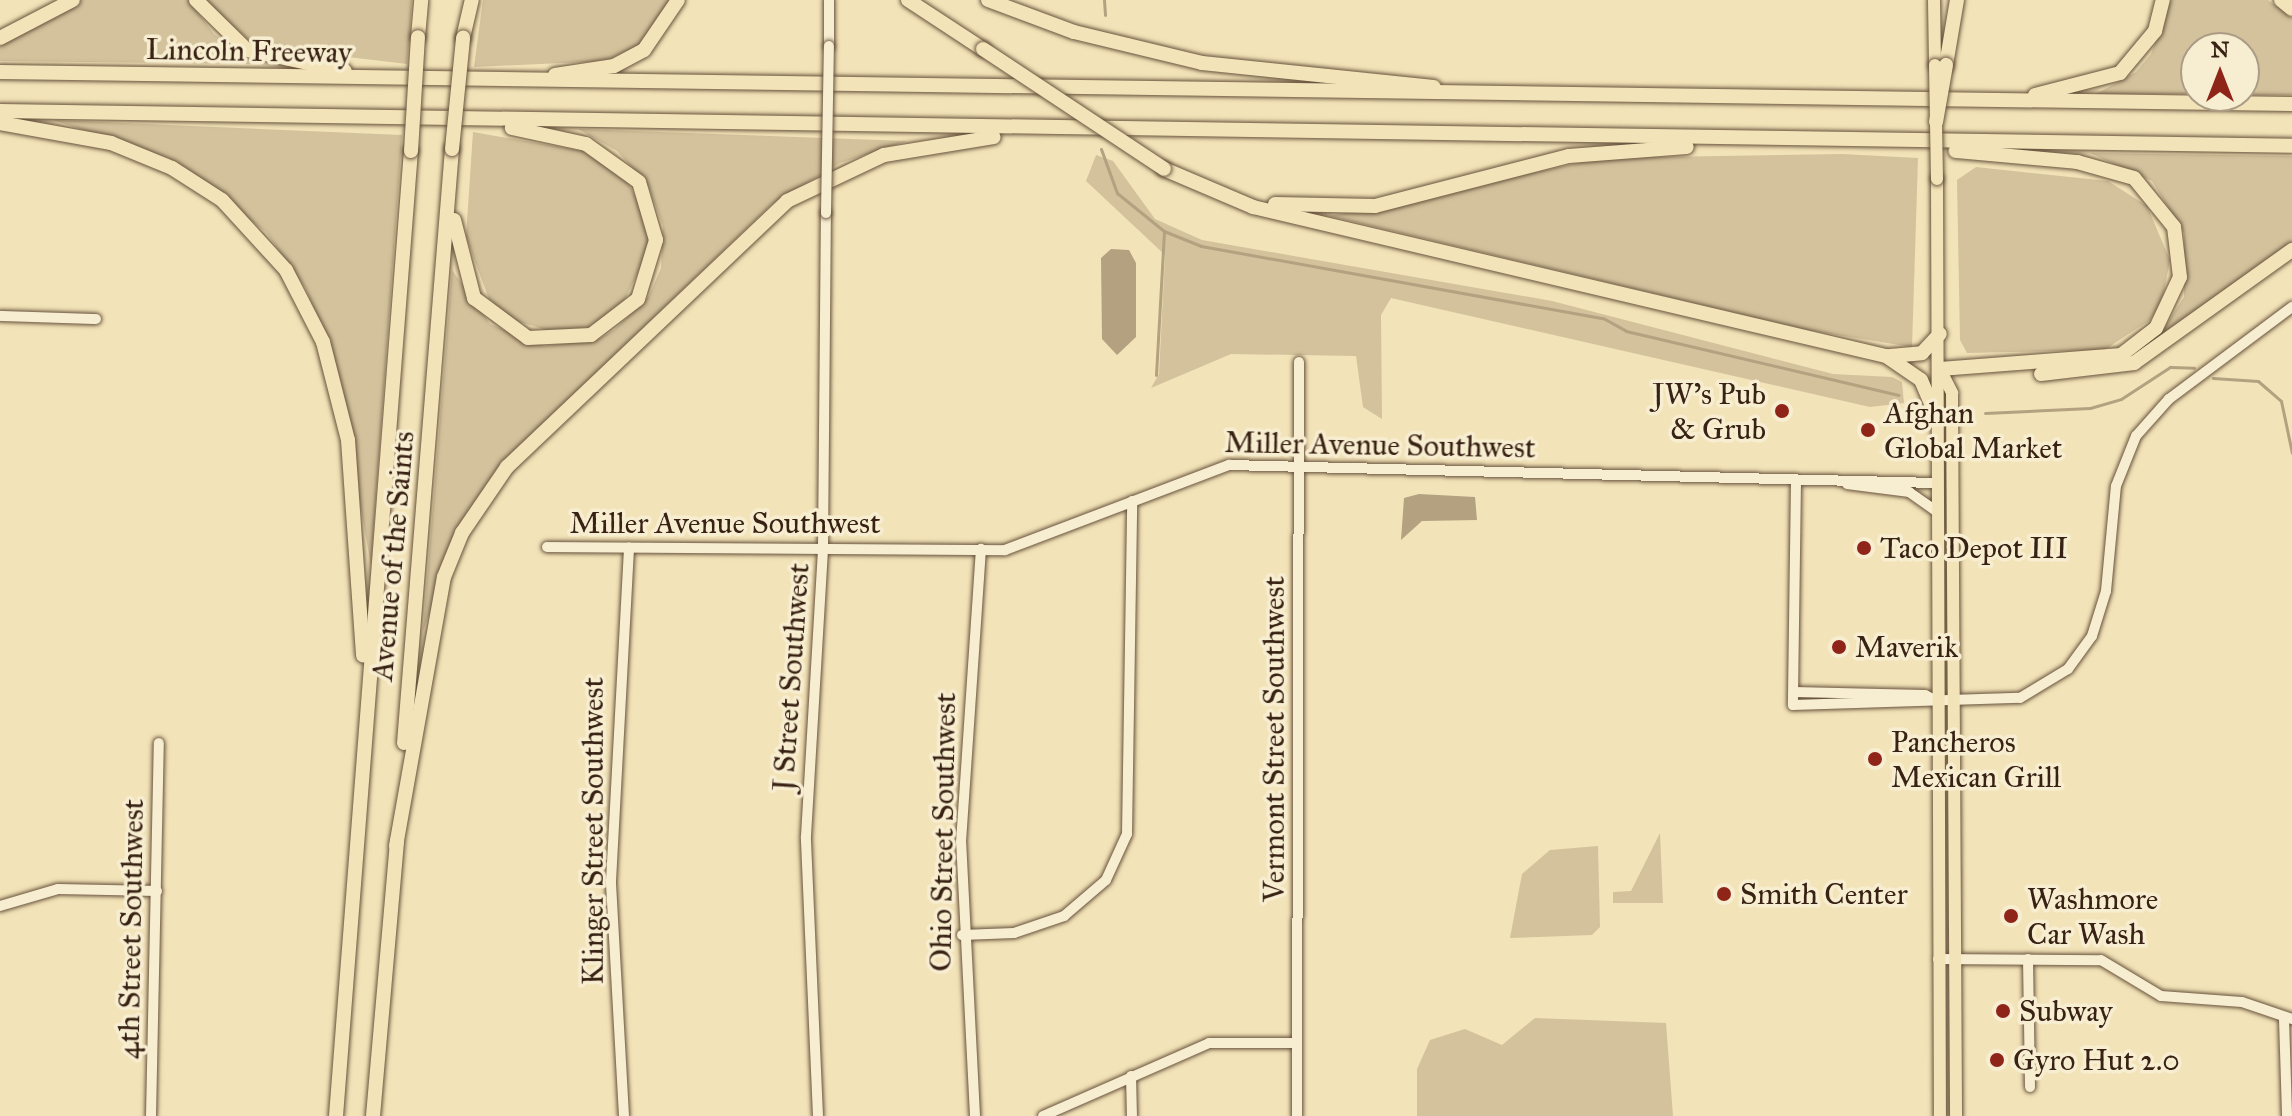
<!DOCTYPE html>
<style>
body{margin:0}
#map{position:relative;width:2292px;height:1116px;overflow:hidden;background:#f3e3b8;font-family:"IM FELL Great Primer",serif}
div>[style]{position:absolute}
.green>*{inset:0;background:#d3c29c}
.water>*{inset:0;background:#b3a180}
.stream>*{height:3px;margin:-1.5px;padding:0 1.5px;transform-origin:1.5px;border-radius:1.5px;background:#b3a180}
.roads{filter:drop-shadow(0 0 2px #67523c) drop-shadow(0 0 2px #67523c)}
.minor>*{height:10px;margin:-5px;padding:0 5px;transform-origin:5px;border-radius:5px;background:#f7edd1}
.major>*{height:12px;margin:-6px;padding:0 6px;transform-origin:6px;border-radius:6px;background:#f3e3b8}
.highway>*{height:14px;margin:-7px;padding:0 7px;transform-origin:7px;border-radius:7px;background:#f3e3b8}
.bridges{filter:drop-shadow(0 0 2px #67523c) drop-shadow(0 0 2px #67523c)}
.minor-bridge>*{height:10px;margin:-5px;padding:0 5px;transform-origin:5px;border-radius:5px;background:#f7edd1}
.major-bridge>*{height:12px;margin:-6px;padding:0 6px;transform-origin:6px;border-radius:6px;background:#f3e3b8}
.highway-bridge>*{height:14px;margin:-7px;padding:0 7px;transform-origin:7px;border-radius:7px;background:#f3e3b8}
.dots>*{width:22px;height:22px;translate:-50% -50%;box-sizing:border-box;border:4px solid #f7edd1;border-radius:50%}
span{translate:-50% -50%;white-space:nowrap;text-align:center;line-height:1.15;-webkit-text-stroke:7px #f7edd1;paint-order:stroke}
.street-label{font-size:30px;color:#382213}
.poi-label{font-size:30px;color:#382213}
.right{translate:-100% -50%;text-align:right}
.left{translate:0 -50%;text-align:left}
.north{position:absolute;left:2180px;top:32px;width:80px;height:80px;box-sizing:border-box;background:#f7edd1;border:2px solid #ab9c85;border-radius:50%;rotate:0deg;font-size:22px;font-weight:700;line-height:32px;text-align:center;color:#382213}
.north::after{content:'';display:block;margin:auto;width:28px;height:36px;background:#8f2418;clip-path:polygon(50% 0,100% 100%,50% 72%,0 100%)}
</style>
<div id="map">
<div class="green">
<div style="clip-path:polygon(81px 0,188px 0,214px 34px,255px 64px,0 61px,0 44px)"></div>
<div style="clip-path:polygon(204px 0,412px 0,407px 64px,255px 46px)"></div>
<div style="clip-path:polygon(483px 0,671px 0,640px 45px,605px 61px,474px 67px)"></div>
<div style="clip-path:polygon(2171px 0,2268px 0,2292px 18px,2292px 95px,2244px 95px,2244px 48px,2196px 48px,2196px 94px,2096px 94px,2136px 72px,2151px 54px)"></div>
<div style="clip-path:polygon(53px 120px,402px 135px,371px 566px,334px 355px,305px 287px,266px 232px,169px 158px)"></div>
<div style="clip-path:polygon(578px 129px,907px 141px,840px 163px,772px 204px,525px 441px,462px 522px,423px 631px,452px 270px,490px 324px,544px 346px,597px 340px,614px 330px,649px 296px,661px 268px,663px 226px,648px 185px,617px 151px)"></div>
<div style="clip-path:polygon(473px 132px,583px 151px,625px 178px,645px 213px,650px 248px,622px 305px,588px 327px,550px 331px,513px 320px,489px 299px,466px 237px)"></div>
<div style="clip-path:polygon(2090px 153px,2292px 156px,2292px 242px,2155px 342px,2184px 297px,2184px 233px,2152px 181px)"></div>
<div style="clip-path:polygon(1843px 154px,1918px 158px,1912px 347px,1807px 330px,1330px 216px,1602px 158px)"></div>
<div style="clip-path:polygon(1096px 155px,1113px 161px,1155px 219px,1202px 240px,1552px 301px,1833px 374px,1892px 377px,1902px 382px,1904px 403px,1870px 407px,1391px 298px,1381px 315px,1382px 419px,1363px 407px,1356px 356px,1231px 354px,1151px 388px,1159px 374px,1165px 255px,1086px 181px)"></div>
<div style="clip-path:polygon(1976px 167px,2108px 181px,2147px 206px,2170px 260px,2162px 302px,2150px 320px,2104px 350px,1967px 353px,1960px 340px,1957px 180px)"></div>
<div style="clip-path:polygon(1660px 833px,1663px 903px,1613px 903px,1613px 892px,1631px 891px)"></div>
<div style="clip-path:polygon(1598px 846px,1600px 927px,1592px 935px,1510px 938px,1522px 874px,1550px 850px)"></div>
<div style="clip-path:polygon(1535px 1018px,1666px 1023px,1673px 1116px,1417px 1116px,1417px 1069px,1430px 1040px,1465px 1029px,1502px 1045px)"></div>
</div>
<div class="water">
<div style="clip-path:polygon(1111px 249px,1129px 250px,1136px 263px,1136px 337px,1117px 355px,1102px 339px,1101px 258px)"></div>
<div style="clip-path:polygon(1419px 494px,1475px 497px,1477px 520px,1422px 521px,1401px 540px,1404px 498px)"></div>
</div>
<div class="stream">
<div style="left:1104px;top:0;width:15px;rotate:86deg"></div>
<div style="left:1101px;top:149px;width:47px;rotate:70deg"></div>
<div style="left:1117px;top:193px;width:60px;rotate:39deg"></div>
<div style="left:1164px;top:231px;width:40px;rotate:22deg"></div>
<div style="left:1201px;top:246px;width:408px;rotate:10.2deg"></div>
<div style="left:1603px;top:318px;width:26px;rotate:29deg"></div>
<div style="left:1626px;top:331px;width:280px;rotate:13.2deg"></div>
<div style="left:1156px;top:375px;width:144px;rotate:-86.8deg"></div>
<div style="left:2213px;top:378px;width:45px;rotate:3.8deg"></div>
<div style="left:2258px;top:381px;width:30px;rotate:41deg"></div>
<div style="left:2281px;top:401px;width:53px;rotate:78.1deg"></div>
<div style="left:1985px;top:413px;width:105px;rotate:-2.7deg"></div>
<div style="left:2090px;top:408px;width:32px;rotate:-16deg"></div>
<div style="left:2121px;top:399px;width:59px;rotate:-33.1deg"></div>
<div style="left:2170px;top:367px;width:24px;rotate:2deg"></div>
</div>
<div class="roads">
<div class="minor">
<div style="left:829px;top:46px;width:46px;rotate:-90deg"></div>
<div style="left:0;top:316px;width:96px;rotate:1.8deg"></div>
<div style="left:1796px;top:481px;width:224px;rotate:90.8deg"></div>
<div style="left:1793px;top:705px;width:227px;rotate:-1.8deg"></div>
<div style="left:2020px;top:698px;width:56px;rotate:-31.1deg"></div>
<div style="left:2068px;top:669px;width:41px;rotate:-54deg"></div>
<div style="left:2092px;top:636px;width:47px;rotate:-72.7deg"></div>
<div style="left:2106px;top:591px;width:105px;rotate:-84.6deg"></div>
<div style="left:2116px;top:486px;width:54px;rotate:-68.2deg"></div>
<div style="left:2136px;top:436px;width:50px;rotate:-48.3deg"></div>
<div style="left:2169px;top:399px;width:154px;rotate:-36.8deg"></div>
<div style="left:1847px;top:484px;width:63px;rotate:7.4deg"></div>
<div style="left:1909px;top:492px;width:32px;rotate:35deg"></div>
<div style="left:547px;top:547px;width:458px;rotate:0.4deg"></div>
<div style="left:1005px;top:550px;width:240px;rotate:-20.8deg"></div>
<div style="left:1229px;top:465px;width:705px;rotate:1.46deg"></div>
<div style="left:1794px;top:692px;width:131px;rotate:1.3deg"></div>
<div style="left:1925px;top:695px;width:13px;rotate:27deg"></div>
<div style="left:0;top:906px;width:60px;rotate:-16.3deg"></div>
<div style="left:58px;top:889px;width:99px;rotate:1.2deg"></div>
<div style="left:962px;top:935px;width:52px;rotate:-2.2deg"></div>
<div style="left:1014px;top:933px;width:53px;rotate:-18.8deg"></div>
<div style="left:1064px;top:916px;width:55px;rotate:-40.6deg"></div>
<div style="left:1106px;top:880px;width:51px;rotate:-65.5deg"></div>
<div style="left:1127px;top:834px;width:333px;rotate:-89.1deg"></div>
<div style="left:1938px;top:959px;width:163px;rotate:0.4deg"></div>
<div style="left:2101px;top:960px;width:70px;rotate:31deg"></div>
<div style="left:2161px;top:996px;width:81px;rotate:4.2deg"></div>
<div style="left:2242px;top:1002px;width:53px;rotate:18.8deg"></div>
<div style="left:2028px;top:959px;width:128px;rotate:89.1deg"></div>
<div style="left:2284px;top:1019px;width:97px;rotate:88.2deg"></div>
<div style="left:1131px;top:1076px;width:40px;rotate:88.6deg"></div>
<div style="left:151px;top:1116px;width:373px;rotate:-88.8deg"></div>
<div style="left:624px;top:1116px;width:235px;rotate:-93.2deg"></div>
<div style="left:611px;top:881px;width:334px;rotate:-86.9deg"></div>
<div style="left:818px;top:1116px;width:280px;rotate:-92.5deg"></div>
<div style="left:806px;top:836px;width:289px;rotate:-86.6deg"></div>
<div style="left:823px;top:547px;width:334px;rotate:-89.5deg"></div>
<div style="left:975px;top:1116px;width:274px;rotate:-92.9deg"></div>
<div style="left:961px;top:842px;width:294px;rotate:-86.1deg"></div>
<div style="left:1043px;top:1116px;width:181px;rotate:-23.7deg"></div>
<div style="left:1209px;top:1043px;width:88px"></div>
<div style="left:1297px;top:1116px;width:754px;rotate:-89.85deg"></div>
</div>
<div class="major">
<div style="left:1934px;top:0;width:65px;rotate:89.1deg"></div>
<div style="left:1937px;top:179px;width:937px;rotate:89.82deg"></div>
<div style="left:1940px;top:369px;width:27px;rotate:63deg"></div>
<div style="left:1952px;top:393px;width:723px;rotate:89.68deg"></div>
</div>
<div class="highway">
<div style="left:196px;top:0;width:71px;rotate:44.4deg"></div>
<div style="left:247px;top:50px;width:100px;rotate:12.1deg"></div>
<div style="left:908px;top:0;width:90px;rotate:33.2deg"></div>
<div style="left:988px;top:0;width:92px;rotate:20.4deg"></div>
<div style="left:1074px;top:32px;width:132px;rotate:13.6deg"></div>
<div style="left:1202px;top:63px;width:233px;rotate:5.9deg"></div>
<div style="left:2281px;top:0;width:14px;rotate:39deg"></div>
<div style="left:418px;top:37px;width:37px;rotate:-85deg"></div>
<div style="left:0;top:38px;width:82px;rotate:-27.5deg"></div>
<div style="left:463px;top:38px;width:39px;rotate:-77deg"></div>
<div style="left:1946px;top:65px;width:66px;rotate:-80.4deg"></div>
<div style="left:0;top:72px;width:2292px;rotate:0.8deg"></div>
<div style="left:555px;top:75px;width:60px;rotate:-8.7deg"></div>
<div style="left:614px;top:66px;width:34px;rotate:-28deg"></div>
<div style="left:644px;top:50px;width:60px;rotate:-55.8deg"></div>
<div style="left:2035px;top:95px;width:88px;rotate:-14.5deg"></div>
<div style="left:2120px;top:73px;width:55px;rotate:-50.2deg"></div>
<div style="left:2155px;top:31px;width:32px;rotate:-76deg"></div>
<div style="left:0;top:111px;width:2292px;rotate:0.87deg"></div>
<div style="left:0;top:123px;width:113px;rotate:10.2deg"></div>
<div style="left:111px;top:143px;width:66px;rotate:22.3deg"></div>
<div style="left:172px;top:168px;width:59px;rotate:32.6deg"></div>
<div style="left:222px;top:200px;width:95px;rotate:47.6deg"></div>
<div style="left:286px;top:270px;width:81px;rotate:62.8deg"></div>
<div style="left:323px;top:342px;width:101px;rotate:75.7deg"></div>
<div style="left:348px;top:440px;width:216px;rotate:86deg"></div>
<div style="left:1164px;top:169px;width:97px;rotate:23.1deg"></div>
<div style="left:1253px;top:207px;width:650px;rotate:13.25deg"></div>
<div style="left:1886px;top:356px;width:42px;rotate:34.4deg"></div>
<div style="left:1921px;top:380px;width:34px;rotate:67deg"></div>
<div style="left:1275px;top:204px;width:100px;rotate:1.1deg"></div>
<div style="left:1375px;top:206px;width:200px;rotate:-14.5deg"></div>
<div style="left:1569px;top:156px;width:118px;rotate:-4.4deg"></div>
<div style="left:454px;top:220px;width:81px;rotate:75.6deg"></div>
<div style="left:474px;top:298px;width:67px;rotate:36.5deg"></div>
<div style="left:528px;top:338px;width:63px;rotate:-2.7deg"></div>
<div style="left:591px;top:335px;width:59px;rotate:-37.5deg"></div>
<div style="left:638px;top:299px;width:62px;rotate:-73deg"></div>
<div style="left:656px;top:240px;width:60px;rotate:-106.3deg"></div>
<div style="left:639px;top:182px;width:65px;rotate:-144.4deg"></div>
<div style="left:586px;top:144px;width:76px;rotate:-167.8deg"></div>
<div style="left:1890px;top:356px;width:32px;rotate:-5deg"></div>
<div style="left:1922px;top:353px;width:26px;rotate:-47deg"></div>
<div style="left:1940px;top:369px;width:182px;rotate:-4.4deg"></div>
<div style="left:2121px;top:355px;width:44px;rotate:-37.6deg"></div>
<div style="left:2156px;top:328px;width:56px;rotate:-64.8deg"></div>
<div style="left:2180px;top:277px;width:50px;rotate:-96.8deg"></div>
<div style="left:2174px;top:227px;width:63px;rotate:-129.2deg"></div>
<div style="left:2134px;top:178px;width:59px;rotate:-164.3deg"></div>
<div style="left:2077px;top:162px;width:122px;rotate:-174.8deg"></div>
<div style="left:2041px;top:374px;width:94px;rotate:-6.7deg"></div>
<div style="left:2134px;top:363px;width:194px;rotate:-35.6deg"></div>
<div style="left:404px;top:743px;width:596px;rotate:-85.38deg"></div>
<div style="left:396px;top:846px;width:273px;rotate:-79.9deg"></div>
<div style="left:444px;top:577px;width:48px;rotate:-67.8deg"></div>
<div style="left:462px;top:533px;width:80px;rotate:-55.7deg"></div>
<div style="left:507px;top:467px;width:386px;rotate:-43.5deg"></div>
<div style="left:787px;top:201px;width:107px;rotate:-25.4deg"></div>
<div style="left:884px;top:155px;width:111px;rotate:-9.3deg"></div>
<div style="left:336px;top:1116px;width:968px;rotate:-85.56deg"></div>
<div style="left:373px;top:1116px;width:277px;rotate:-85deg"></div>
</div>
</div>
<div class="bridges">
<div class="minor-bridge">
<div style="left:826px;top:213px;width:167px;rotate:-89deg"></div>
</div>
<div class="major-bridge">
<div style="left:1935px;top:65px;width:114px;rotate:89deg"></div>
</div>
<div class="highway-bridge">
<div style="left:983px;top:49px;width:217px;rotate:33.5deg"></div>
<div style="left:1936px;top:122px;width:58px;rotate:-80deg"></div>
<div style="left:452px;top:149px;width:112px;rotate:-84.3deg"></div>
<div style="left:411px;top:151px;width:114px;rotate:-86.5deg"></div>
</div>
</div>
<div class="dots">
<div style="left:1782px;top:411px;background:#8f2418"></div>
<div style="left:1868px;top:430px;background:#8f2418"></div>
<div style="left:1864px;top:548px;background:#8f2418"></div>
<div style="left:1839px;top:647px;background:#8f2418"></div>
<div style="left:1875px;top:759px;background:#8f2418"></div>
<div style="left:1724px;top:894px;background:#8f2418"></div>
<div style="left:2011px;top:916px;background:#8f2418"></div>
<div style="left:2003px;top:1011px;background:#8f2418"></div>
<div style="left:1997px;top:1060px;background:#8f2418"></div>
</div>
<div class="street-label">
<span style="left:249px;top:51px;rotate:1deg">Lincoln Freeway</span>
<span style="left:1380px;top:445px;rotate:1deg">Miller Avenue Southwest</span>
<span style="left:725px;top:523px">Miller Avenue Southwest</span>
<span style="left:393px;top:556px;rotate:-85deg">Avenue of the Saints</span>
<span style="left:791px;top:677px;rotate:-86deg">J Street Southwest</span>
<span style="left:1274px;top:739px;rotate:-90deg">Vermont Street Southwest</span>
<span style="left:593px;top:831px;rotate:-90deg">Klinger Street Southwest</span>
<span style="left:943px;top:832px;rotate:-89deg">Ohio Street Southwest</span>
<span style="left:131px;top:929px;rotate:-89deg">4th Street Southwest</span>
</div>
<div class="poi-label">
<span class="right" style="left:1766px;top:411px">JW's Pub<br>&amp; Grub</span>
<span class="left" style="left:1884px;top:430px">Afghan<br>Global Market</span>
<span class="left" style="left:1880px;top:548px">Taco Depot III</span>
<span class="left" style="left:1855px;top:647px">Maverik</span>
<span class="left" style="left:1891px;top:759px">Pancheros<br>Mexican Grill</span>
<span class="left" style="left:1740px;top:894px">Smith Center</span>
<span class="left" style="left:2027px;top:916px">Washmore<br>Car Wash</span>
<span class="left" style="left:2019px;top:1011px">Subway</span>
<span class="left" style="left:2013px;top:1060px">Gyro Hut 2.0</span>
</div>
<div class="north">N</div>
</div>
